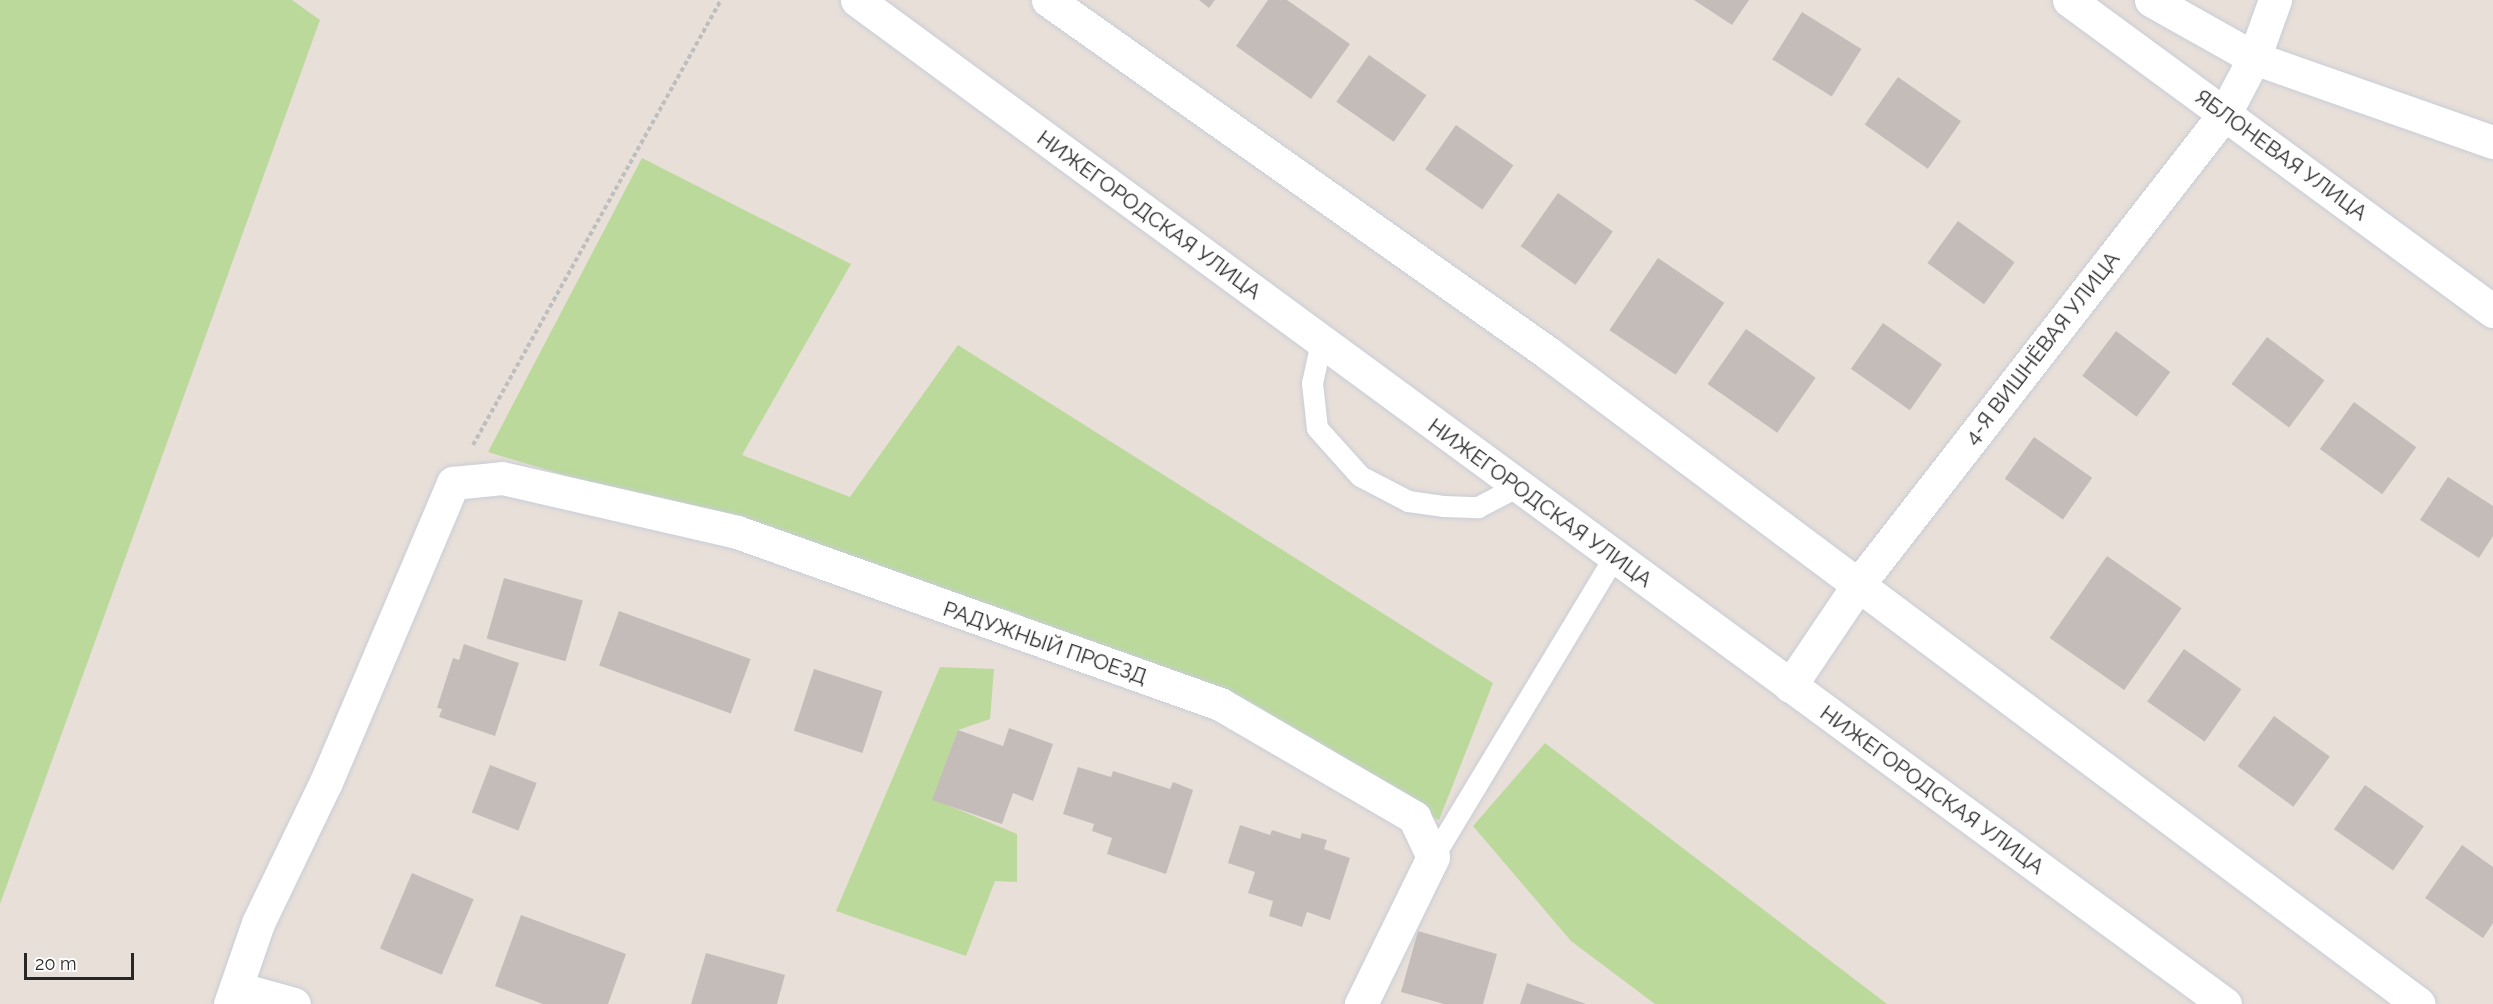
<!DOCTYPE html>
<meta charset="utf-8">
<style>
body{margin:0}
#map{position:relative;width:2493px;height:1004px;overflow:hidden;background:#e8dfd9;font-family:Raleway,sans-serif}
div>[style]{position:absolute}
.green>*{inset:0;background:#bbd99b}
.building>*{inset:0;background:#c3bcb9;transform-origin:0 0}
.path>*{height:4px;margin-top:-2px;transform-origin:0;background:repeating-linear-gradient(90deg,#bebebe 0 4.5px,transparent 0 7.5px)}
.roads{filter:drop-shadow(0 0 2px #c8cdd7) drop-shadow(0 0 2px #c8cdd7)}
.lane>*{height:21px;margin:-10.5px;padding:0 10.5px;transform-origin:10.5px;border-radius:10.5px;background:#fff}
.street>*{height:33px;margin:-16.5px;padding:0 16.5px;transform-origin:16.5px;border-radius:16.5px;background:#fff}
.secondary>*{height:33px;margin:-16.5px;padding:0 16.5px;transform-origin:16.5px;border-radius:16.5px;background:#fff}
span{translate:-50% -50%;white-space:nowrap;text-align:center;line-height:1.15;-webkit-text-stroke:4.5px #fff;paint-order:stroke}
.street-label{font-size:21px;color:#272727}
.scale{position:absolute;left:24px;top:953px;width:110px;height:27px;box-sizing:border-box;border:3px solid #272727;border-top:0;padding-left:8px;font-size:18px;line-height:21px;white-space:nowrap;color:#272727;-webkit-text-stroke:4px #fff;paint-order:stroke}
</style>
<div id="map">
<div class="green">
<div style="clip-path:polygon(0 0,292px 0,320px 20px,0 904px)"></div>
<div style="clip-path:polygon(642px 158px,851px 264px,742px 455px,850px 497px,958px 345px,1493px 683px,1439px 820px,1014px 612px,488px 452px)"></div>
<div style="clip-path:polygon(940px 667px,994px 669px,990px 719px,958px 730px,933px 799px,1017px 834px,1017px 882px,995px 881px,966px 956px,836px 911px)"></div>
<div style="clip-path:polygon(1545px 743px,1887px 1004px,1655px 1004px,1571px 941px,1473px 826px)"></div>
</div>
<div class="building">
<div style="clip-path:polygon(1199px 0,1215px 0,1209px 8px)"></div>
<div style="clip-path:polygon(1268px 0,1287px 0,1350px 44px,1311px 99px,1236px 46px)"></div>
<div style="clip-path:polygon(1694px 0,1749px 0,1732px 25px)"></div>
<div style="left:1802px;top:12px;width:70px;height:56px;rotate:32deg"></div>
<div style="left:1369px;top:55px;width:70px;height:57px;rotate:35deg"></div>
<div style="left:1898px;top:77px;width:77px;height:58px;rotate:35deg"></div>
<div style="left:1456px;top:125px;width:70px;height:54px;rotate:35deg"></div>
<div style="left:1558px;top:193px;width:67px;height:65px;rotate:35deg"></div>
<div style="left:1958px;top:221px;width:70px;height:52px;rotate:36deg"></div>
<div style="left:1658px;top:258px;width:80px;height:87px;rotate:34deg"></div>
<div style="left:1883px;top:323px;width:72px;height:56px;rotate:35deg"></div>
<div style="left:1746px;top:329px;width:85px;height:67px;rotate:35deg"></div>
<div style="left:2116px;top:331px;width:68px;height:56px;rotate:37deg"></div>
<div style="left:2267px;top:337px;width:72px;height:59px;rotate:37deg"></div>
<div style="left:2354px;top:402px;width:77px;height:58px;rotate:36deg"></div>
<div style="left:2034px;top:437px;width:71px;height:51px;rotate:35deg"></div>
<div style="clip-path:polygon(2448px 477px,2493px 506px,2493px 536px,2479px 558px,2420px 520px)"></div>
<div style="left:2107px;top:556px;width:91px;height:100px;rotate:35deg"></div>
<div style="left:504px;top:578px;width:82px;height:63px;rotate:16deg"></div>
<div style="left:619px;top:611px;width:140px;height:58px;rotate:20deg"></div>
<div style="clip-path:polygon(464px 644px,519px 663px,495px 736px,439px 717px,442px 709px,437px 708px,453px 658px,459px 660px)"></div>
<div style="left:2184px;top:649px;width:70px;height:64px;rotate:35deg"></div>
<div style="left:814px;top:669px;width:72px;height:65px;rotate:18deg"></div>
<div style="left:2274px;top:716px;width:69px;height:62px;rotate:36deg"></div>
<div style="clip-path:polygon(1009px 728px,1053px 744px,1033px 801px,1013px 793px,1002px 824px,932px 800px,958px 730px,1003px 746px)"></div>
<div style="left:490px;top:765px;width:50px;height:51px;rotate:21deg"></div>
<div style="clip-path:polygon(1078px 767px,1111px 777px,1113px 771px,1170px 789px,1173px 782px,1193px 790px,1166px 874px,1107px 854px,1112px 838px,1092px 831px,1094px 824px,1063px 814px)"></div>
<div style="left:2365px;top:785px;width:72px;height:54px;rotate:35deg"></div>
<div style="clip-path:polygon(1240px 825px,1270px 835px,1272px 830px,1300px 839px,1302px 833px,1327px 840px,1324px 849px,1350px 858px,1330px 920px,1307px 912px,1302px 927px,1269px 916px,1273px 901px,1248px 893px,1255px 872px,1228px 863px)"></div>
<div style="clip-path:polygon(2462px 845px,2493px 867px,2493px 923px,2483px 938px,2425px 898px)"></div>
<div style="left:412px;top:873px;width:67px;height:82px;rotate:23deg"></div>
<div style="clip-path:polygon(521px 915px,626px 954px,608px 1004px,543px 1004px,495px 986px)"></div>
<div style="clip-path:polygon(1418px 931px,1497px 954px,1483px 1004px,1444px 1004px,1401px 992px)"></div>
<div style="clip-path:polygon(706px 953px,785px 975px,777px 1004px,691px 1004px)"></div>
<div style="clip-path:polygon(1527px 983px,1586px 1004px,1520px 1004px)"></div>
</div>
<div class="path">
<div style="left:473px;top:445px;width:509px;rotate:-60.87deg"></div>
</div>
<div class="roads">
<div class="lane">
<div style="left:1321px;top:342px;width:42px;rotate:102.4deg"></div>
<div style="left:1312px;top:383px;width:45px;rotate:83.7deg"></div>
<div style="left:1317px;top:428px;width:64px;rotate:48.1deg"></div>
<div style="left:1360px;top:476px;width:54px;rotate:27.5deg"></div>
<div style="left:1408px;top:501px;width:35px;rotate:8deg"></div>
<div style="left:1443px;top:506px;width:35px;rotate:2deg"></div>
<div style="left:1478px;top:507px;width:45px;rotate:-27.7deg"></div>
<div style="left:1433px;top:857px;width:350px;rotate:-58.9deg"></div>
</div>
<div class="street">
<div style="left:1048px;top:0;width:612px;rotate:35.22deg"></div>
<div style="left:1548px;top:353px;width:1087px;rotate:36.78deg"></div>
<div style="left:2069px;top:0;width:526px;rotate:36.26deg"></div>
<div style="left:2151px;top:0;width:118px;rotate:29.4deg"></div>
<div style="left:2254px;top:58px;width:253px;rotate:19.4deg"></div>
<div style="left:1790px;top:686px;width:122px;rotate:-56deg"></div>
<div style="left:1858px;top:585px;width:598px;rotate:-52.13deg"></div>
<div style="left:2225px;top:113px;width:62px;rotate:-62.2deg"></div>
<div style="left:2254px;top:58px;width:62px;rotate:-70.1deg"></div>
<div style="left:236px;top:988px;width:60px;rotate:15.4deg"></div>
<div style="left:230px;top:1004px;width:86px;rotate:-70.9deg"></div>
<div style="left:258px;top:923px;width:157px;rotate:-64.3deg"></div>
<div style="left:326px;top:782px;width:325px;rotate:-67deg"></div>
<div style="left:453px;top:483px;width:49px;rotate:-5.8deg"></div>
<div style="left:502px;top:478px;width:241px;rotate:12.9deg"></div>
<div style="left:737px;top:532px;width:513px;rotate:19.6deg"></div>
<div style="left:1220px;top:704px;width:225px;rotate:30.2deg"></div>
<div style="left:1414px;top:817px;width:44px;rotate:64.6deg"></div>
<div style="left:1433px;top:857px;width:164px;rotate:116.1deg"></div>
</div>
<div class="secondary">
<div style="left:857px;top:0;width:1697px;rotate:36.28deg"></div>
</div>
</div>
<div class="street-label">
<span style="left:2281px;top:155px;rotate:36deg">ЯБЛОНЕВАЯ УЛИЦА</span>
<span style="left:1149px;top:215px;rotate:36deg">НИЖЕГОРОДСКАЯ УЛИЦА</span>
<span style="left:2042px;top:348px;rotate:-52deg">4-Я ВИШНЁВАЯ УЛИЦА</span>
<span style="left:1540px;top:503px;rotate:36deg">НИЖЕГОРОДСКАЯ УЛИЦА</span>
<span style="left:1045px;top:643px;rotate:19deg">РАДУЖНЫЙ ПРОЕЗД</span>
<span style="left:1932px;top:790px;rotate:36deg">НИЖЕГОРОДСКАЯ УЛИЦА</span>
</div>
<div class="scale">20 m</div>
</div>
